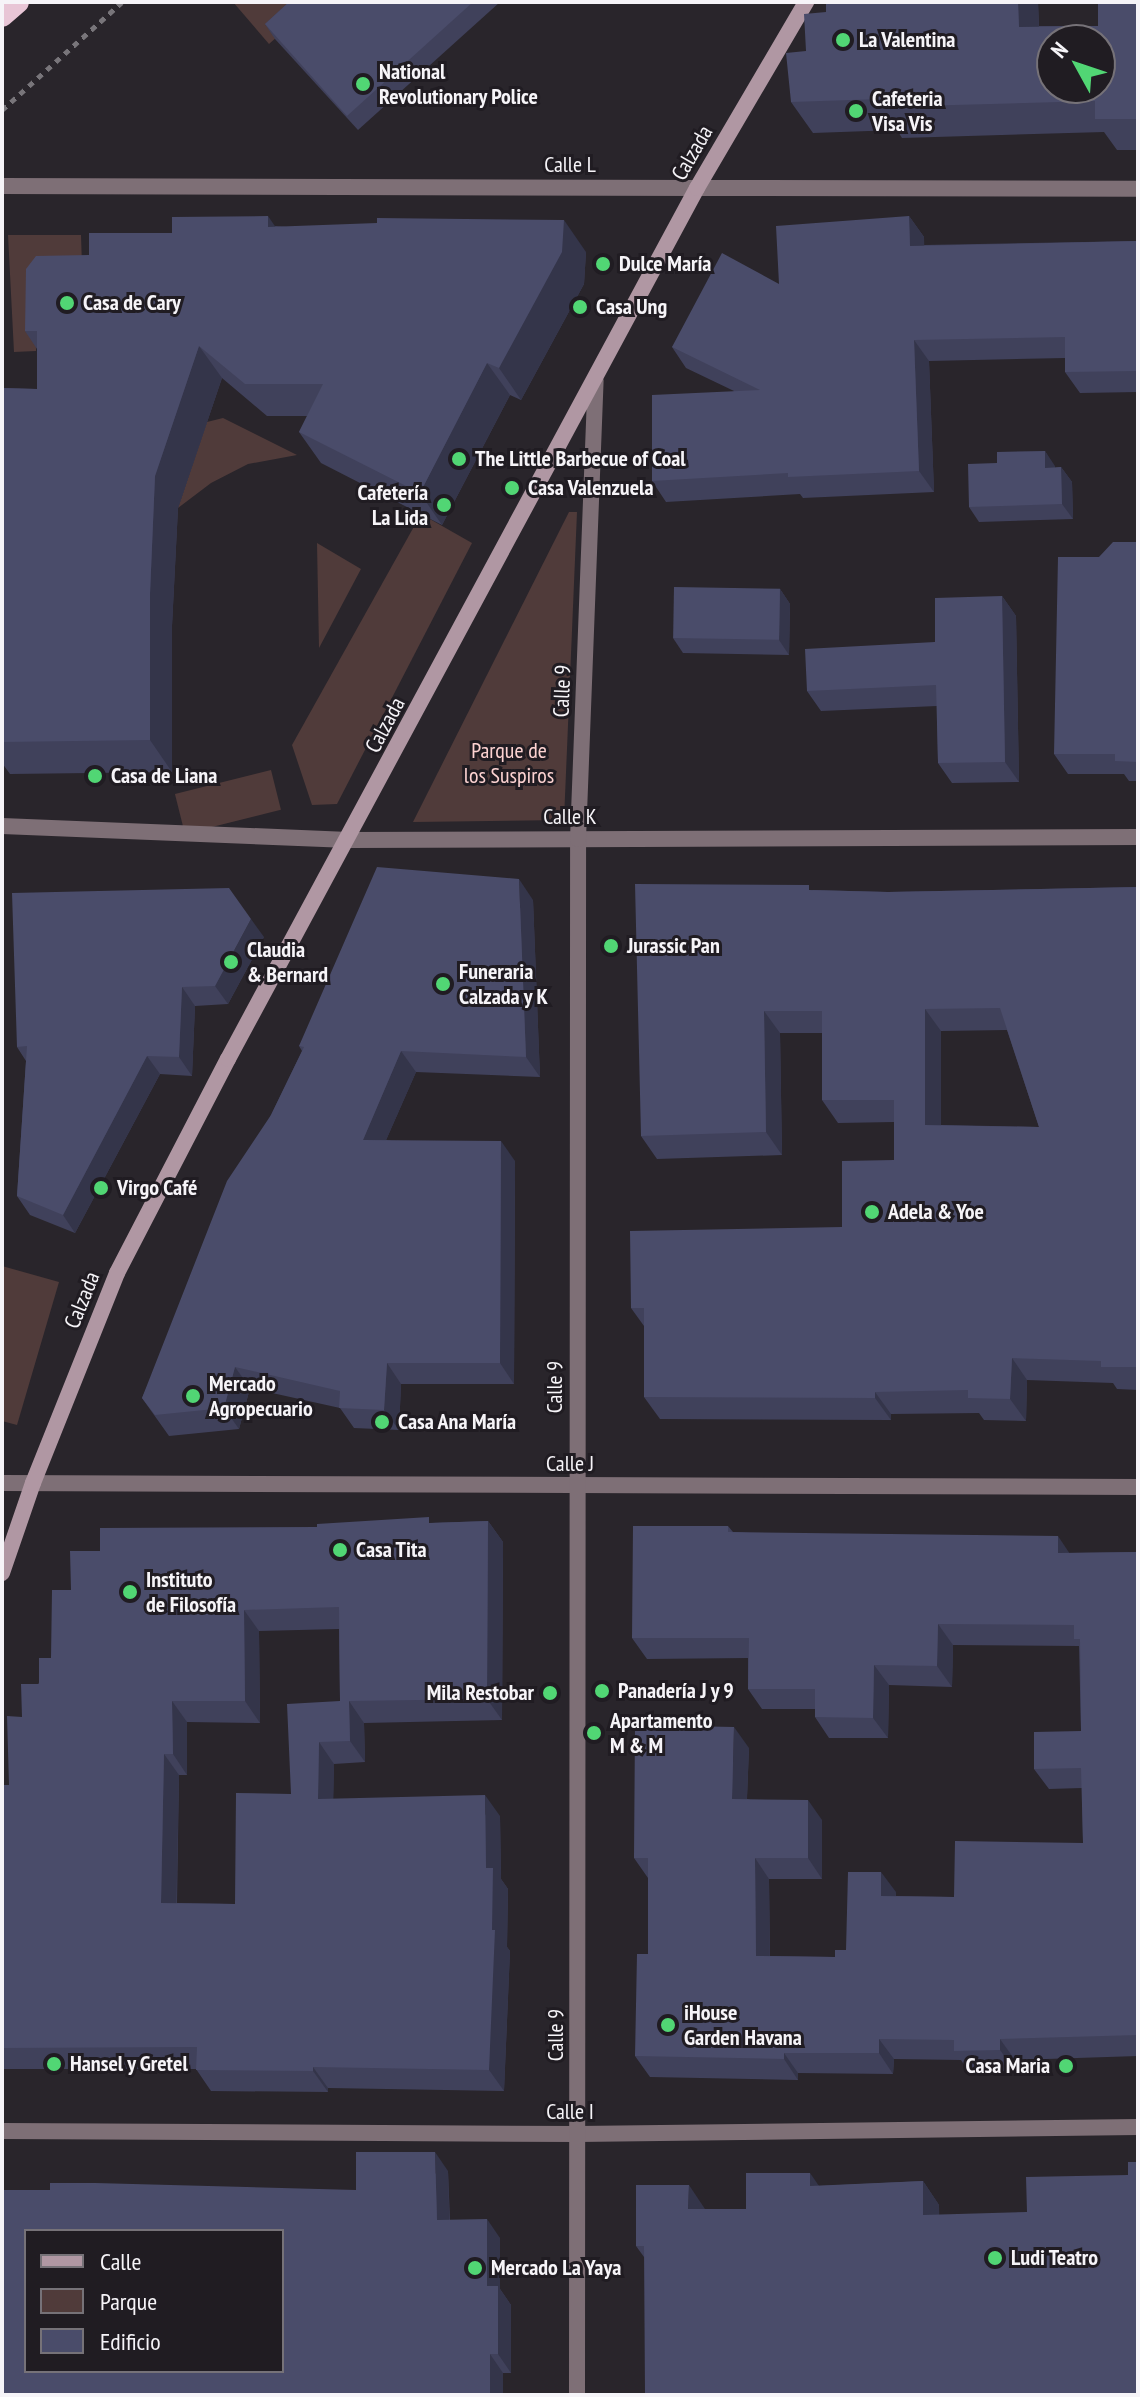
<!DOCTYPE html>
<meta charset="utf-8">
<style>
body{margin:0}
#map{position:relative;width:1140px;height:2397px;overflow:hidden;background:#29252b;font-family:"PT Sans Narrow",sans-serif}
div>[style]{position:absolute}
.green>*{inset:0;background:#503b3a;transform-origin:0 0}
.path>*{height:5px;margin-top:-2.5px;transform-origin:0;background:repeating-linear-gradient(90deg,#78757a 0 6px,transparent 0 12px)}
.minor>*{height:16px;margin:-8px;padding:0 8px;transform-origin:8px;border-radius:8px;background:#7e6f76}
.tertiary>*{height:16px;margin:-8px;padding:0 8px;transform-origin:8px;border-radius:8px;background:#7e6f76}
.secondary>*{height:16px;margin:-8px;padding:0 8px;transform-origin:8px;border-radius:8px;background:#b097a3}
.trunk>*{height:22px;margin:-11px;padding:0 11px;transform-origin:11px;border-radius:11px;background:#e8c6d6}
.wall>*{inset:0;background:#40415b}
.shaded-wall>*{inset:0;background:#34354a}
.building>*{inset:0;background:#4a4c6a;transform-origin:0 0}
.dots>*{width:22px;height:22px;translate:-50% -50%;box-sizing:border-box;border:4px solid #201c22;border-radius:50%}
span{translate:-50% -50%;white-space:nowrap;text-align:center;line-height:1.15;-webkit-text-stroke:6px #201c22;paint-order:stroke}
.poi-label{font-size:22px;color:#f6f4f8;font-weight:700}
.left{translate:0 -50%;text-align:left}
.right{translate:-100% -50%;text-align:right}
.street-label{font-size:22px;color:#f6f4f8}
.park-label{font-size:22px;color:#fdd3d2}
.frame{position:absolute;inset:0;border:4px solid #f6f4f8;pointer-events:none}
.legend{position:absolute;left:24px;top:2229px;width:260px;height:144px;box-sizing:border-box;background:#201c22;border:2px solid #767278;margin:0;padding:10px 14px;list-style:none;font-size:24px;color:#f6f4f8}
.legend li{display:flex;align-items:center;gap:16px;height:40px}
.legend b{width:40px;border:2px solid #767278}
.north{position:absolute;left:1036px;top:24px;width:80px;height:80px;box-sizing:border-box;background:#201c22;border:2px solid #767278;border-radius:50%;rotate:310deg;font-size:22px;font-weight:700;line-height:32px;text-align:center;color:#f6f4f8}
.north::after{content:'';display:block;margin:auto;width:28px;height:36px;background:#51d674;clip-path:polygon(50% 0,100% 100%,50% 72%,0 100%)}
</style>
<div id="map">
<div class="green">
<div style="clip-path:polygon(233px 2px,316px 2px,269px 44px)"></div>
<div style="clip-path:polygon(8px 235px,81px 235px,82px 265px,37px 295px,36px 351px,14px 352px)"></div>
<div style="clip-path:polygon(223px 418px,297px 455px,248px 464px,211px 483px,178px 508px,207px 422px)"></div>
<div style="clip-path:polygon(569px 512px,577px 512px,564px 820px,413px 822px)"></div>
<div style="clip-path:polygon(421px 514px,472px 543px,337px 804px,312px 805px,292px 745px)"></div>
<div style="clip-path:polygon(317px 543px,361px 569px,319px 648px)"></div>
<div style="left:271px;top:770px;width:41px;height:99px;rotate:76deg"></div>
<div style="clip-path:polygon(2px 1266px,59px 1282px,17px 1425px,2px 1421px)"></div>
</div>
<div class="path">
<div style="left:2px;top:110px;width:161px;rotate:-42deg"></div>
</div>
<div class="minor">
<div style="left:2px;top:186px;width:695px;rotate:0.16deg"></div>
<div style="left:2px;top:826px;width:347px;rotate:2.3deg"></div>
<div style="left:349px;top:840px;width:789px;rotate:-0.22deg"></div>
<div style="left:2px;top:1483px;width:1136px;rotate:0.2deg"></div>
<div style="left:2px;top:2131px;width:576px;rotate:0.3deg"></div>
<div style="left:578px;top:2134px;width:560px;rotate:-0.72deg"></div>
<div style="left:577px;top:2395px;width:1556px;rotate:-89.96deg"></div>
<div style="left:578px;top:839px;width:459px;rotate:-87.8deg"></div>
</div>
<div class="tertiary">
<div style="left:697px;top:188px;width:441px;rotate:0.1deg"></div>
</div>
<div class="secondary">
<div style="left:2px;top:1573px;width:95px;rotate:-71deg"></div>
<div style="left:33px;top:1483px;width:226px;rotate:-68.2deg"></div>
<div style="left:117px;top:1273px;width:241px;rotate:-62.6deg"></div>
<div style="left:228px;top:1059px;width:989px;rotate:-61.7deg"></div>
<div style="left:697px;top:188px;width:216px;rotate:-59.6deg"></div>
</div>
<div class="trunk">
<div style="left:2px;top:16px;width:21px;rotate:-41deg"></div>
</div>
<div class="wall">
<div style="clip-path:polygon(289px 2px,500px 2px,358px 130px,275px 39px,265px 24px)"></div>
<div style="clip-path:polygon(826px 2px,1038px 2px,1039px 26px,1098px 26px,1138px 2px,1138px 150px,1117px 150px,1104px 132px,902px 138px,897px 130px,813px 133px,791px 102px,806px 51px,826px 12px)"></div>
<div style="clip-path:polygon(909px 216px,924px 237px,924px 245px,1138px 241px,1138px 392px,1080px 393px,1065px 372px,1065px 358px,929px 361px,934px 492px,803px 498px,800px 494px,666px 502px,652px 481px,734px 391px,686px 368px,672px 347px,779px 284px)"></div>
<div style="clip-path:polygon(275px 226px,586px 252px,584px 284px,521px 400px,510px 395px,442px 525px,321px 463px,299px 432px,307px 416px,267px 416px,222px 378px,178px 508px,172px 626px,172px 772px,10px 774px,2px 763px,2px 388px,37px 389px,37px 349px,25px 331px,89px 255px,172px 233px)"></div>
<div style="clip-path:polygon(1045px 451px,1055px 468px,1061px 467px,1072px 482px,1073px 519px,979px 522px,969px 507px,997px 463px)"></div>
<div style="clip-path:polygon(1138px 542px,1138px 781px,1129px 781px,1124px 774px,1068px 774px,1054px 754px,1099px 557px)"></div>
<div style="clip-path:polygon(780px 589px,790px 604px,789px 655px,683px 653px,673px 638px)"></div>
<div style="clip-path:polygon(1002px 596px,1016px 616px,1019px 782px,952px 783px,938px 763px,937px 706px,821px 711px,807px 691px,935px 642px)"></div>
<div style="clip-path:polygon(evenodd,1138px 887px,1138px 1390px,1117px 1389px,1113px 1383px,1027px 1380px,1026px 1421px,984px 1420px,979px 1413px,891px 1414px,891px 1420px,660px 1419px,644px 1397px,644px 1326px,631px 1308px,842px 1227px,894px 1160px,894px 1122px,838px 1123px,822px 1100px,822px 1033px,780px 1033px,782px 1155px,657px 1159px,641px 1136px,813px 890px,888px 892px,1138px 887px,1007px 1030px,1039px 1127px,941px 1125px,941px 1031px,1007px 1030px)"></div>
<div style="clip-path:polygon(533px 900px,540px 1077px,416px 1072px,386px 1140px,515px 1161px,514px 1384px,401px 1384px,399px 1430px,354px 1428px,340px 1408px,250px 1388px,239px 1429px,169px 1436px,142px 1398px,271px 1115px,302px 1051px,299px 1046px)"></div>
<div style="clip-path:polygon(264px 937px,228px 1004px,195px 1006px,192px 1076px,160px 1074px,75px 1233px,30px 1215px,17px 1196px,26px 1061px,17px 1047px)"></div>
<div style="clip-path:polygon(evenodd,488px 1521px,503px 1542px,502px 1720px,364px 1723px,365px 1762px,334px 1764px,333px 1799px,500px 1816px,501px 1879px,508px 1889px,507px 1947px,510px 1951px,504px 2091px,328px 2088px,328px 2092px,211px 2091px,196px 2069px,2px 2069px,2px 1785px,9px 1785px,22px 1717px,51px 1658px,71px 1590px,100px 1551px,317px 1527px,488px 1521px,339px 1629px,340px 1701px,235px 1904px,177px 1903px,179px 1775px,187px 1775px,187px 1722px,260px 1723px,259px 1631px,339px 1629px)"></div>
<div style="clip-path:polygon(728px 1526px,733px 1532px,1069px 1553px,1138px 1552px,1138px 2056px,1015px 2060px,1015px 2071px,968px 2071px,961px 2060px,894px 2059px,893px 2074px,798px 2073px,798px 2080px,650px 2077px,635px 2056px,648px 1954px,648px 1878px,634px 1858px,749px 1748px,747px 1799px,822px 1820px,822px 1879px,769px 1879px,770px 1956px,835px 1957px,846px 1950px,896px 1892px,896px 1896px,954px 1897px,1083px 1843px,1082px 1788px,1049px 1789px,1034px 1769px,1081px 1731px,1079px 1646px,953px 1645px,952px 1687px,889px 1685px,888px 1738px,829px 1738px,815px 1717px,815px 1709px,762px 1709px,748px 1689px,748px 1658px,647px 1659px,632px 1638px)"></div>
<div style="clip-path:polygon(448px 2171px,450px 2220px,500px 2238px,500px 2289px,511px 2305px,511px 2373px,503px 2373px,503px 2395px,2px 2395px,356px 2190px)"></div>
<div style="clip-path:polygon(923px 2181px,939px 2205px,939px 2215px,1138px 2395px,644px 2257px,636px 2246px,746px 2209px,819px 2186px)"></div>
</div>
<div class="shaded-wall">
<div style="clip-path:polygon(1018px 2px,1038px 2px,1040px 57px,1019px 27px)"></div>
<div style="clip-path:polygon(268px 216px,290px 248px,268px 227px)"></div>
<div style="clip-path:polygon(909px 216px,924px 237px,925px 266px,910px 246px)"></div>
<div style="clip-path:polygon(564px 220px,586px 252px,584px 284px,521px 400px,499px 368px)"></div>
<div style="clip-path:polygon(914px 340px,929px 361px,934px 492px,919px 471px)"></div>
<div style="clip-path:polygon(199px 346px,222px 378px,178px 508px,172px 626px,172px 772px,150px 740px,150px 594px,155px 476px)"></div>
<div style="clip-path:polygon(487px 363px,510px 395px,442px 525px,420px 493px)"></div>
<div style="clip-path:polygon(1045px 451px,1055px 466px,1055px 483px,1045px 468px)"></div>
<div style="clip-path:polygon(1061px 467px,1072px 482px,1073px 519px,1062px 504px)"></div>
<div style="clip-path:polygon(780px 589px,790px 604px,789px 655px,779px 640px)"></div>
<div style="clip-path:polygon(1002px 596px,1016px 616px,1019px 782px,1005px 762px)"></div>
<div style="clip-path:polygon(519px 879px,533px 900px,540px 1077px,526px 1057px)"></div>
<div style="clip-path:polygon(251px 919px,264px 937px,228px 1004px,215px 986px)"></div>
<div style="clip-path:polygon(182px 987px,195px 1006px,192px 1076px,179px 1057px)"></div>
<div style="clip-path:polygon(925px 1009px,941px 1031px,941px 1148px,925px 1125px)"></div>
<div style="clip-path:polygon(764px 1011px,780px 1033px,782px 1155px,766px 1132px)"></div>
<div style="clip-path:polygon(401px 1051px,416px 1072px,377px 1161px,363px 1140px)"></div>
<div style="clip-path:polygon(147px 1056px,160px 1074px,75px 1233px,63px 1215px)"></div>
<div style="clip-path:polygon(501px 1141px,515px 1161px,514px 1384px,500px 1363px)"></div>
<div style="clip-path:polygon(1012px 1358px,1027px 1380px,1026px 1421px,1010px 1399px)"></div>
<div style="clip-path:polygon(387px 1363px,401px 1384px,399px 1430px,384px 1410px)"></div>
<div style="clip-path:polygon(235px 1367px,250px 1388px,239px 1429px,224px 1408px)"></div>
<div style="clip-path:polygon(875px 1392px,891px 1414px,891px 1420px,875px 1398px)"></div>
<div style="clip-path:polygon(488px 1521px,503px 1542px,502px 1720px,487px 1699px)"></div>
<div style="clip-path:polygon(1058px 1536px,1072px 1557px,1058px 1553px)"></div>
<div style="clip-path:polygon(244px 1610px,259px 1631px,260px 1723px,245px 1701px)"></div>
<div style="clip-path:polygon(938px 1624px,953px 1645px,952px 1687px,937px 1666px)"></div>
<div style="clip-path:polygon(874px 1665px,889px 1685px,888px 1738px,873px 1718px)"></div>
<div style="clip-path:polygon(172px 1701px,187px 1722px,187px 1775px,173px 1754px)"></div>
<div style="clip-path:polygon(349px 1701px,364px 1723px,365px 1762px,350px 1741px)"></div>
<div style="clip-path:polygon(734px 1727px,749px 1748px,746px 1820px,732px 1799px)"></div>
<div style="clip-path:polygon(319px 1742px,334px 1764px,333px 1820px,318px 1799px)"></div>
<div style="clip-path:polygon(164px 1754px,179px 1775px,176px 1924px,161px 1903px)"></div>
<div style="clip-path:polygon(485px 1795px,500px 1816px,501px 1879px,508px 1889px,507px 1947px,510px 1951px,504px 2091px,489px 2070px,492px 1930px,486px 1868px)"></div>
<div style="clip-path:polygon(808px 1800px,822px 1820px,822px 1879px,808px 1858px)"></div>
<div style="clip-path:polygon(755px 1858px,769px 1879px,770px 1976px,756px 1956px)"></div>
<div style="clip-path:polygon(881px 1872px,896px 1892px,895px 1916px,881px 1896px)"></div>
<div style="clip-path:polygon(879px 2039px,894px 2059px,893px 2074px,879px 2053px)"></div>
<div style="clip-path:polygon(1000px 2039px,1015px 2060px,1015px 2071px,1000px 2050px)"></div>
<div style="clip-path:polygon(784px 2053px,798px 2073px,798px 2080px,784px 2059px)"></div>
<div style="clip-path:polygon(313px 2067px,328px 2088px,328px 2092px,313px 2071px)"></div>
<div style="clip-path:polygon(435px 2152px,448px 2171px,450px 2239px,437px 2220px)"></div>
<div style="clip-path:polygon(810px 2173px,826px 2196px,810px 2186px)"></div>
<div style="clip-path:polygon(923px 2181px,939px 2205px,940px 2238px,923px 2215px)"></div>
<div style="clip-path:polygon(689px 2185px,705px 2209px,688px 2209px)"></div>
<div style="clip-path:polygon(487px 2219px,500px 2238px,500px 2289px,511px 2305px,511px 2373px,498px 2354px,487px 2286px)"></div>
<div style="clip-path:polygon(490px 2354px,503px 2373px,503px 2395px,490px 2395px)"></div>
</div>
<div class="building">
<div style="clip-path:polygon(289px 2px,473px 2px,347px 116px,265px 24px)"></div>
<div style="clip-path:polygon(evenodd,826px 2px,1018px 2px,1019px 27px,1098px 26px,1098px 2px,1138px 2px,1138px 119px,1095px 119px,1095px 101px,881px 107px,881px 99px,791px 102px,786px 53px,806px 51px,804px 14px,826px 12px,826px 2px,1052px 40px,1100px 40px,1100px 88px,1052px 88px,1052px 40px)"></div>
<div style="clip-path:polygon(268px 216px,268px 227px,377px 223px,377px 218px,564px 220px,562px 252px,499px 368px,487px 363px,420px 493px,299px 432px,323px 384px,245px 384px,199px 346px,155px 476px,150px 594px,150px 740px,2px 742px,2px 388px,37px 389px,37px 331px,25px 331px,26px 269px,36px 256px,89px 255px,89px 233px,172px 233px,172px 217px)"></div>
<div style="clip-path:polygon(909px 216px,910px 246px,1138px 241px,1138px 371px,1065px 372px,1065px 337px,914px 340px,919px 471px,788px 477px,788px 473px,652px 481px,652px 395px,760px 390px,672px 347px,722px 253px,779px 284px,776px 226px)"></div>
<div style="clip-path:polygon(1045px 451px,1045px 468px,1061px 467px,1062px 504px,969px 507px,968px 464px,997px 463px,997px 452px)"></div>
<div style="clip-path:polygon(1113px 542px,1138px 542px,1138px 762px,1115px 761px,1115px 754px,1054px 754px,1058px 557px,1099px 557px)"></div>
<div style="left:674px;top:587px;width:106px;height:51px;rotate:1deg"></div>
<div style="clip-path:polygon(1002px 596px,1005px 762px,938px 763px,936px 685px,807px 691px,805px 649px,935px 642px,935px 598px)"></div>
<div style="clip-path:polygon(377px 867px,519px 879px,526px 1057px,401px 1051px,363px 1140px,501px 1141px,500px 1363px,387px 1363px,384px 1410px,339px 1408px,340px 1391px,235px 1367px,224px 1408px,155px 1415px,142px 1398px,227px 1181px,271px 1115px,304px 1047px,299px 1046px)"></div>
<div style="clip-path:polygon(evenodd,635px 884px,809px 885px,809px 890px,888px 892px,1138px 887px,1138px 1367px,1101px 1367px,1101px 1361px,1012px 1358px,1010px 1399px,968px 1398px,968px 1390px,875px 1392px,875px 1398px,644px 1397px,644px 1308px,631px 1308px,630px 1231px,842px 1227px,842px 1161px,894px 1160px,894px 1100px,822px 1100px,822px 1011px,764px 1011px,766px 1132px,641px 1136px,635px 884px,1000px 1008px,1039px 1127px,925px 1125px,925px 1009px,1000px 1008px)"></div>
<div style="clip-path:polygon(229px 888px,251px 919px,215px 986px,182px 987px,179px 1057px,147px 1056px,63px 1215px,17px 1196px,27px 1046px,17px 1047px,12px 893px)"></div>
<div style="clip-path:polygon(evenodd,429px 1517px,429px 1523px,488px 1521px,487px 1699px,349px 1701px,350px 1741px,319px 1742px,318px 1799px,485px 1795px,486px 1868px,493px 1868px,492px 1930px,495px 1930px,489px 2070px,313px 2067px,313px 2071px,196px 2070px,197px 2047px,2px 2048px,2px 1785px,9px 1785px,7px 1716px,22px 1717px,21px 1684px,39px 1684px,39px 1658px,51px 1658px,52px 1590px,71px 1590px,70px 1551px,100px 1551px,100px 1528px,317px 1527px,317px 1524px,429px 1517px,339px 1607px,340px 1701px,287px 1704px,291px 1794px,236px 1793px,235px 1904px,161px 1903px,164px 1754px,173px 1754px,172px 1701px,245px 1701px,244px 1610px,339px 1607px)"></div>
<div style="clip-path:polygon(633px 1526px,728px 1526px,728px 1532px,1058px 1536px,1058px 1553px,1138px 1552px,1138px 2035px,1000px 2039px,1000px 2050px,954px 2051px,954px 2040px,879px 2039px,879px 2053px,784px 2053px,784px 2059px,635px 2056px,637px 1954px,648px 1954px,648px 1858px,634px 1858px,635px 1725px,734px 1727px,732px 1799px,808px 1800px,808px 1858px,755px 1858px,756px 1956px,835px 1957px,835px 1950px,846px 1950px,848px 1872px,881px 1872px,881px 1896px,954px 1897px,955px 1841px,1083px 1843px,1081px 1768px,1034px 1769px,1034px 1732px,1081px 1731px,1080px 1639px,1074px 1639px,1074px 1625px,938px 1624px,937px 1666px,874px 1665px,873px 1718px,815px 1717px,815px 1689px,748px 1689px,749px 1638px,632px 1638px)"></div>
<div style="clip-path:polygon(evenodd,356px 2152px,435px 2152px,437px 2220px,487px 2219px,487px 2286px,498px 2286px,498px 2354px,490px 2354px,490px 2395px,2px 2395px,2px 2190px,50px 2190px,50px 2183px,95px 2183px,356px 2190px,356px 2152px,26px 2231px,282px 2231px,282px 2371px,26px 2371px,26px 2231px)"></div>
<div style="clip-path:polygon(1128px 2162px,1138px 2162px,1138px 2395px,645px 2395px,644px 2246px,636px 2246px,636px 2185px,689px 2185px,688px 2209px,746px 2209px,746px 2173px,810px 2173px,810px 2186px,923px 2181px,923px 2215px,1027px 2212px,1026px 2177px,1128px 2175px)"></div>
</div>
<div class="dots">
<div style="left:843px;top:40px;background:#51d674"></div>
<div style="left:363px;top:84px;background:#51d674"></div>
<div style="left:856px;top:111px;background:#51d674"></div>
<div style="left:603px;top:264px;background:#51d674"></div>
<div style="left:67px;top:303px;background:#51d674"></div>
<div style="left:580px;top:307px;background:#51d674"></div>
<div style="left:459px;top:459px;background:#51d674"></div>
<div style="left:512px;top:488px;background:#51d674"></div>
<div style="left:444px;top:505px;background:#51d674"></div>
<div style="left:95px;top:776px;background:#51d674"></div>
<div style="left:611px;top:946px;background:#51d674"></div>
<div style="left:231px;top:962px;background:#51d674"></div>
<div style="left:443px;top:984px;background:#51d674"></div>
<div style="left:101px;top:1188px;background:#51d674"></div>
<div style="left:872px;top:1212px;background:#51d674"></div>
<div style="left:193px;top:1396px;background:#51d674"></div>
<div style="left:382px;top:1422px;background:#51d674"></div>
<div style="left:340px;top:1550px;background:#51d674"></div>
<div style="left:130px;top:1592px;background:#51d674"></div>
<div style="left:602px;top:1691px;background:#51d674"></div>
<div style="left:550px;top:1693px;background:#51d674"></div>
<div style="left:594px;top:1733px;background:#51d674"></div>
<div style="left:668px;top:2025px;background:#51d674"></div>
<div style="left:54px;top:2064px;background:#51d674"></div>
<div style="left:1066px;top:2066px;background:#51d674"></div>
<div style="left:995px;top:2258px;background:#51d674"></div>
<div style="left:475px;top:2268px;background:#51d674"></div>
</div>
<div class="poi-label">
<span class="left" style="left:859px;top:40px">La Valentina</span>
<span class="left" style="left:379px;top:84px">National<br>Revolutionary Police</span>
<span class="left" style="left:872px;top:111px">Cafeteria<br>Visa Vis</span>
<span class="left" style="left:619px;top:264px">Dulce María</span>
<span class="left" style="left:83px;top:303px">Casa de Cary</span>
<span class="left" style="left:596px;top:307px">Casa Ung</span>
<span class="left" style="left:475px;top:459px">The Little Barbecue of Coal</span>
<span class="left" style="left:528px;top:488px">Casa Valenzuela</span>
<span class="right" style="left:428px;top:505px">Cafetería<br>La Lida</span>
<span class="left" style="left:111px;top:776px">Casa de Liana</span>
<span class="left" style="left:627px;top:946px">Jurassic Pan</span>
<span class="left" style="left:247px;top:962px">Claudia<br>&amp; Bernard</span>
<span class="left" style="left:459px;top:984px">Funeraria<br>Calzada y K</span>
<span class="left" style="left:117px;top:1188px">Virgo Café</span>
<span class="left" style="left:888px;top:1212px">Adela &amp; Yoe</span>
<span class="left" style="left:209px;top:1396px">Mercado<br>Agropecuario</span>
<span class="left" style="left:398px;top:1422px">Casa Ana María</span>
<span class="left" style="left:356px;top:1550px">Casa Tita</span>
<span class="left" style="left:146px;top:1592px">Instituto<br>de Filosofía</span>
<span class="left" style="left:618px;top:1691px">Panadería J y 9</span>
<span class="right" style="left:534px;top:1693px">Mila Restobar</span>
<span class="left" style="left:610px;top:1733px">Apartamento<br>M &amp; M</span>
<span class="left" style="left:684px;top:2025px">iHouse<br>Garden Havana</span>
<span class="left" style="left:70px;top:2064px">Hansel y Gretel</span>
<span class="right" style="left:1050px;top:2066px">Casa Maria</span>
<span class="left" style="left:1011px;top:2258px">Ludi Teatro</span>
<span class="left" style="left:491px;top:2268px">Mercado La Yaya</span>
</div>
<div class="street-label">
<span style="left:692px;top:153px;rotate:-60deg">Calzada</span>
<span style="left:570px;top:165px">Calle L</span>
<span style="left:562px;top:691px;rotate:-88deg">Calle 9</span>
<span style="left:385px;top:725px;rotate:-62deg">Calzada</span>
<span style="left:570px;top:817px">Calle K</span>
<span style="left:82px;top:1300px;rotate:-68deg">Calzada</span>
<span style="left:555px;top:1387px;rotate:-90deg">Calle 9</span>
<span style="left:570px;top:1464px">Calle J</span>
<span style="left:556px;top:2035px;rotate:-90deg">Calle 9</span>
<span style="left:570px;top:2112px">Calle I</span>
</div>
<div class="park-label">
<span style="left:509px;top:763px">Parque de<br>los Suspiros</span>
</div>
<div class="frame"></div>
<ul class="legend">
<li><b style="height:10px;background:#b097a3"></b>Calle</li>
<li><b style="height:22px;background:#503b3a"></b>Parque</li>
<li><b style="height:22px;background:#4a4c6a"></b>Edificio</li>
</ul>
<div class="north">N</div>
</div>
